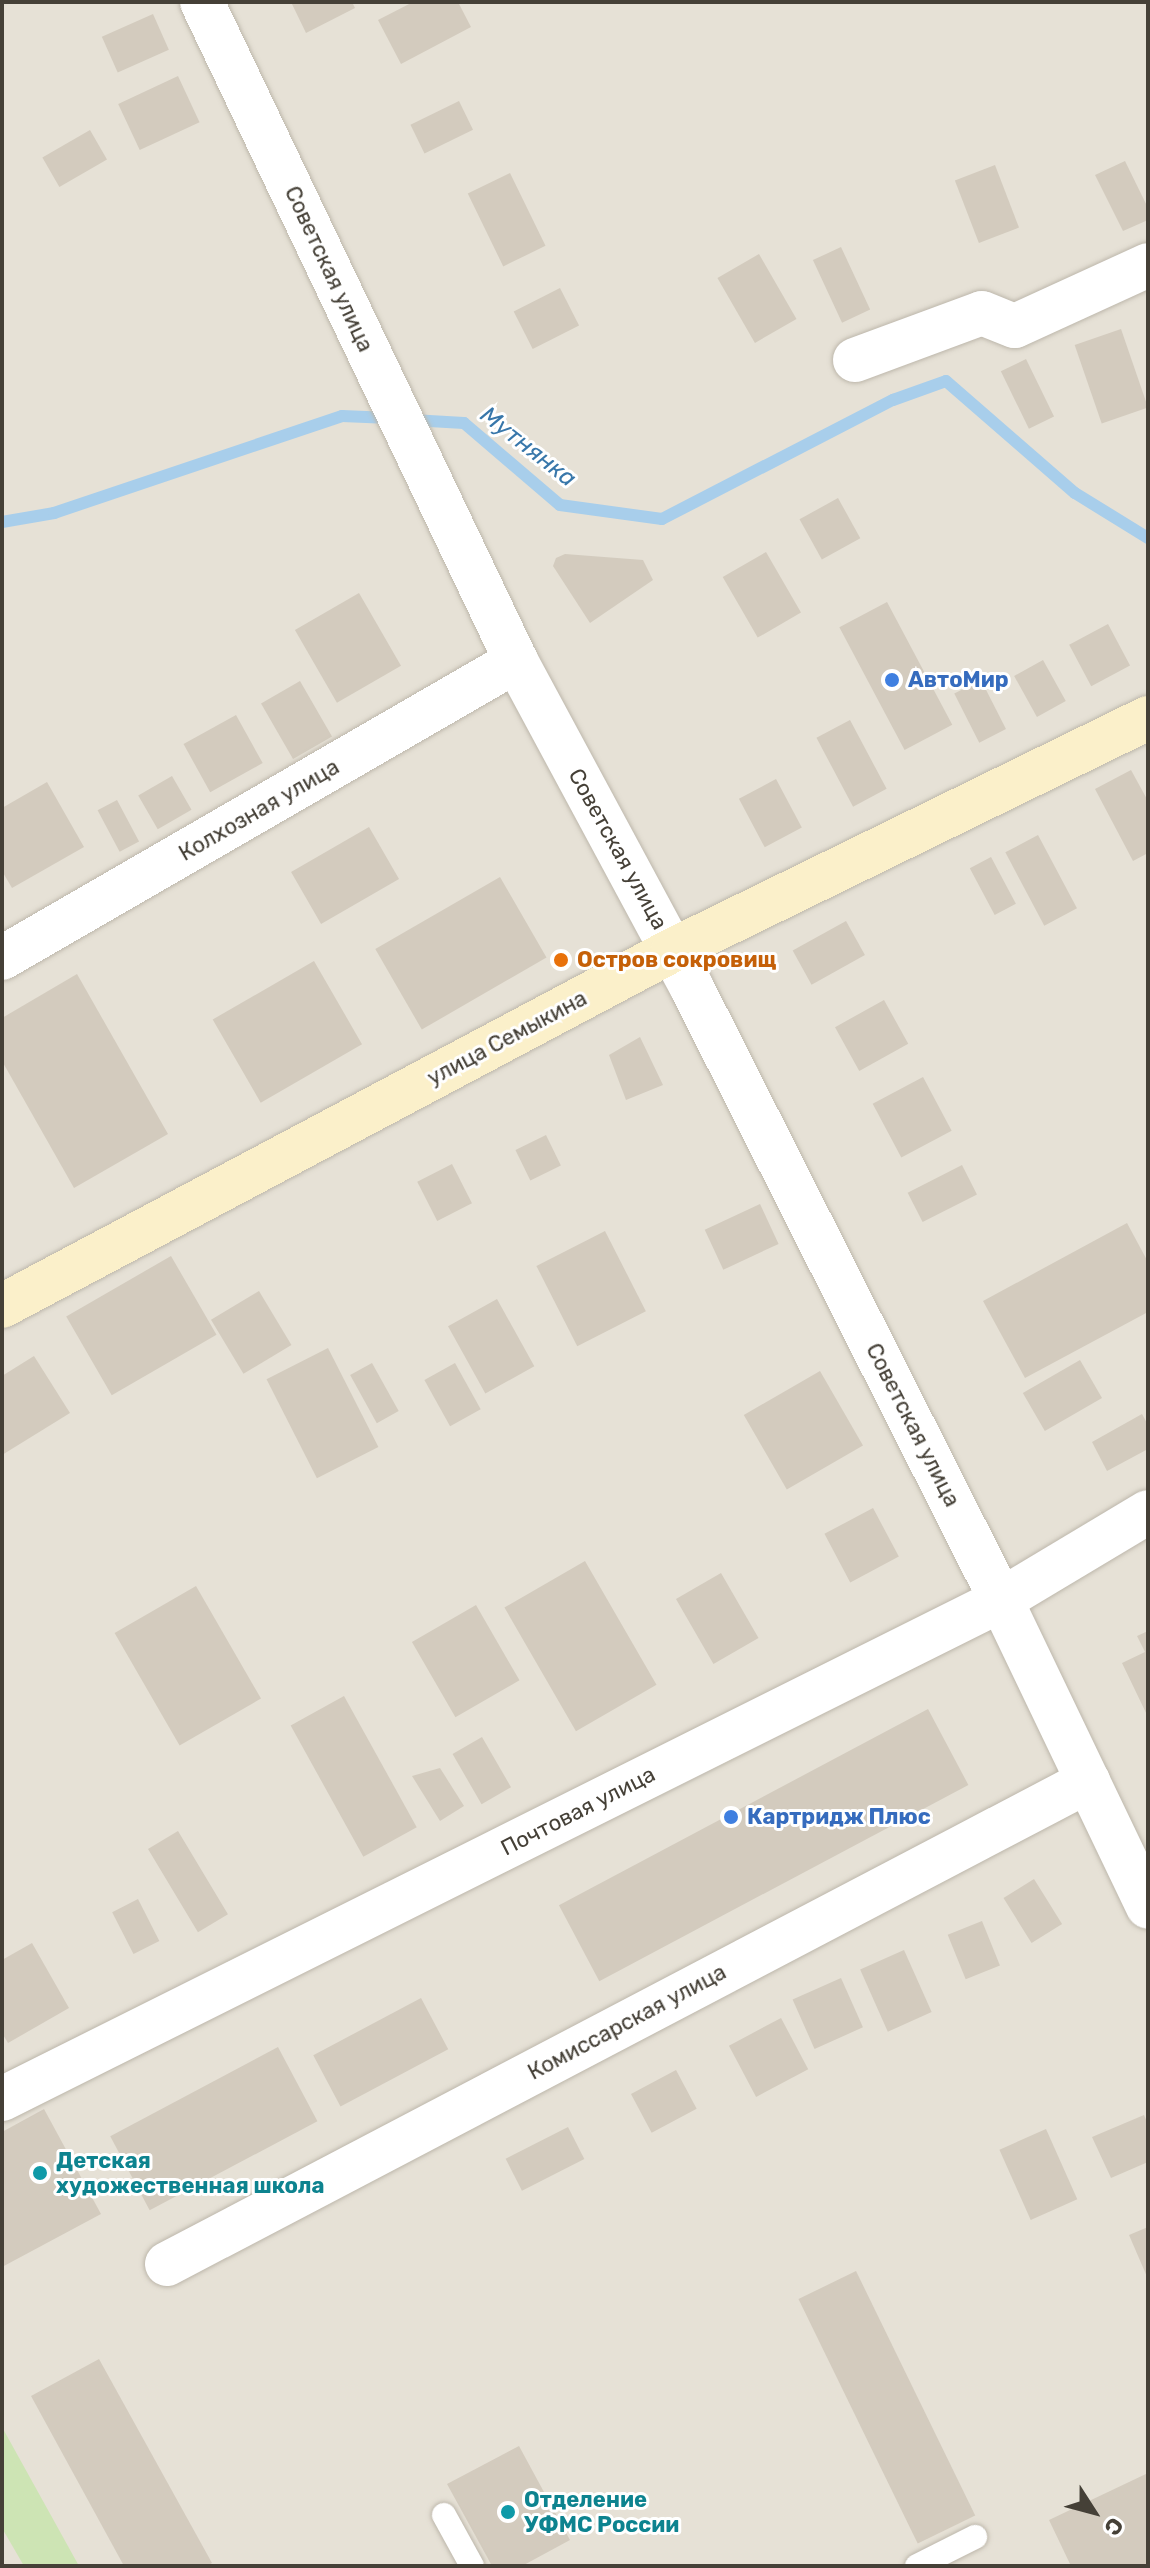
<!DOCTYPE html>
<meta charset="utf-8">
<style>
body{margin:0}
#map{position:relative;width:1150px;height:2568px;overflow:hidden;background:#f3f0e8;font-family:Rubik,sans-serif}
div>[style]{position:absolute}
.residential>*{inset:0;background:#e6e1d6;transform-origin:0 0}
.green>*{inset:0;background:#cde4b4}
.stream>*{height:12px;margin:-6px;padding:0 6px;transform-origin:6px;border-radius:6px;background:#a8ceeb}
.building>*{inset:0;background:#d3cbbe;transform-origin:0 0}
.roads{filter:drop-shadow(0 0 2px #bdb7ab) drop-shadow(0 0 2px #bdb7ab)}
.service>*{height:24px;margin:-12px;padding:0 12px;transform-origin:12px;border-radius:12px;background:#fff}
.minor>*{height:44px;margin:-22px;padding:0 22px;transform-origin:22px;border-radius:22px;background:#fff}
.tertiary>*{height:44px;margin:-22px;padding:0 22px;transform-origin:22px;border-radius:22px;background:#fff}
.secondary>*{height:44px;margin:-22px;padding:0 22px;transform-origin:22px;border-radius:22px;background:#fbf0ca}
.dots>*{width:22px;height:22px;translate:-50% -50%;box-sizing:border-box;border:4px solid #fff;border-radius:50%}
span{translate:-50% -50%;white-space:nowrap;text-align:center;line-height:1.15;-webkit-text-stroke:6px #fff;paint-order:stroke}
.street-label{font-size:22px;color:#454037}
.shop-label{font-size:22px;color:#366cbe;font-weight:700}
.left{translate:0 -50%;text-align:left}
.food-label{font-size:22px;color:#c56008;font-weight:700}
.culture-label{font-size:22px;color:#0d838f;font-weight:700}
.water-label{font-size:24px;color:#3877aa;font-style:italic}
.frame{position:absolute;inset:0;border:4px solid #454037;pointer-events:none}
.north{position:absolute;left:1054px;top:2472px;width:80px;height:80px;-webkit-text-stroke:6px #fff;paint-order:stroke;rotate:126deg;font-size:22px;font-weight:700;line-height:32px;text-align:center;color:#454037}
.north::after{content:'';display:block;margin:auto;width:28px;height:36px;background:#454037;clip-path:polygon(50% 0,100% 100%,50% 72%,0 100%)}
</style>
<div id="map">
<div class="residential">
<div style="left:2px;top:2px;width:1146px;height:2564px"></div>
</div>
<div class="green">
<div style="clip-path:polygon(2px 2427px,79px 2566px,24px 2566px,2px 2528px)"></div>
</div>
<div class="stream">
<div style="left:412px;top:420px;width:52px;rotate:3.3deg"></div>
<div style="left:464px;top:423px;width:126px;rotate:40.5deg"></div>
<div style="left:560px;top:505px;width:103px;rotate:7.8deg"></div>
<div style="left:662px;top:519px;width:260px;rotate:-27.3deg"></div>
<div style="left:893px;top:400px;width:56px;rotate:-19.7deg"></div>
<div style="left:946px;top:381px;width:171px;rotate:41deg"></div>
<div style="left:1075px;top:493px;width:86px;rotate:31.7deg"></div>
<div style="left:2px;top:522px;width:53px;rotate:-9.8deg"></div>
<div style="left:54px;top:513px;width:304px;rotate:-18.6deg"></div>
<div style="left:342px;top:416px;width:48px;rotate:2.4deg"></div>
</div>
<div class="building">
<div style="clip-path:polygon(291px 2px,352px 2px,355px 8px,306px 33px)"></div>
<div style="clip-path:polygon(413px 2px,458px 2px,471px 27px,401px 64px,378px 20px)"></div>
<div style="left:153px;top:14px;width:39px;height:56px;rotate:66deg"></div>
<div style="left:178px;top:76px;width:51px;height:66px;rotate:65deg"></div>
<div style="left:459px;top:101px;width:32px;height:54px;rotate:64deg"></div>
<div style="left:90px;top:130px;width:34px;height:55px;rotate:60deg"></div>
<div style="clip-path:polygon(1125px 161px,1148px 208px,1148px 220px,1123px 231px,1095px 175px)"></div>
<div style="left:995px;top:165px;width:67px;height:43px;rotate:69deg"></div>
<div style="left:510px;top:173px;width:81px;height:47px;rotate:64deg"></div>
<div style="left:841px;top:247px;width:69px;height:31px;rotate:65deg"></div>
<div style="left:759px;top:254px;width:75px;height:48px;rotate:60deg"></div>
<div style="left:560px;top:288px;width:42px;height:52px;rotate:63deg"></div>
<div style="left:1121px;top:329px;width:83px;height:49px;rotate:71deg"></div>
<div style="left:1026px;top:359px;width:64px;height:28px;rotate:64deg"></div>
<div style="left:838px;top:498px;width:46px;height:44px;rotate:61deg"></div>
<div style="left:766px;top:552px;width:70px;height:50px;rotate:60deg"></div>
<div style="clip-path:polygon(565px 554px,643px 560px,653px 580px,590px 623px,553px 566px,556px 558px)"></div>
<div style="left:359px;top:593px;width:84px;height:74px;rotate:60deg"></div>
<div style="left:887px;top:602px;width:139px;height:54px;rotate:62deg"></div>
<div style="left:1108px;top:624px;width:47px;height:44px;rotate:62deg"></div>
<div style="left:1043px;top:660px;width:47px;height:33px;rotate:61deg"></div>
<div style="left:981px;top:680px;width:55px;height:30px;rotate:63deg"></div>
<div style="left:300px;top:681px;width:64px;height:45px;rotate:60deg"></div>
<div style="left:236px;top:715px;width:55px;height:60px;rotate:61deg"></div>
<div style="left:850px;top:720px;width:78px;height:38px;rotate:62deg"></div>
<div style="clip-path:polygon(1131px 770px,1148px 801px,1148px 853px,1133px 861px,1095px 789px)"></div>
<div style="left:172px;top:776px;width:39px;height:39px;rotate:60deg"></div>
<div style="left:776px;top:779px;width:55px;height:42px;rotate:62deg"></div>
<div style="clip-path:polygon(47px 782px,84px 847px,12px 888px,2px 871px,2px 808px)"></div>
<div style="left:117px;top:800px;width:47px;height:22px;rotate:62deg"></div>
<div style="left:369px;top:827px;width:60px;height:90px;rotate:60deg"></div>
<div style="left:1038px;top:835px;width:83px;height:37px;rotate:62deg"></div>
<div style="left:991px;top:857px;width:53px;height:24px;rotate:62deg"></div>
<div style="left:500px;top:877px;width:93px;height:144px;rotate:60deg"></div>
<div style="left:846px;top:921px;width:39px;height:61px;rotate:61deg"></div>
<div style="left:314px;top:961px;width:96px;height:117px;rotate:60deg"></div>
<div style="clip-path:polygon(77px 974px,168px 1134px,74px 1188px,2px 1061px,2px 1018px)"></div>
<div style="left:884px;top:1000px;width:50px;height:56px;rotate:61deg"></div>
<div style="clip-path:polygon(640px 1037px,663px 1085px,626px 1100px,609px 1055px)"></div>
<div style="left:923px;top:1077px;width:61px;height:57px;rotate:62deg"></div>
<div style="left:546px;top:1135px;width:34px;height:34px;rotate:64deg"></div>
<div style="left:452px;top:1164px;width:44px;height:39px;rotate:63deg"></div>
<div style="left:962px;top:1165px;width:33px;height:61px;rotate:63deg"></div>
<div style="left:760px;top:1204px;width:44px;height:61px;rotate:65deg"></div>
<div style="clip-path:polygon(1127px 1223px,1148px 1262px,1148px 1312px,1025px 1378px,983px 1301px)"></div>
<div style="left:605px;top:1231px;width:90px;height:77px;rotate:63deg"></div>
<div style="left:171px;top:1256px;width:91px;height:121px;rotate:60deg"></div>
<div style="left:259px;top:1291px;width:63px;height:56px;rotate:59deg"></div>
<div style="left:497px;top:1299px;width:77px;height:56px;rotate:61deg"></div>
<div style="left:328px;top:1348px;width:111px;height:69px;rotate:63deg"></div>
<div style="clip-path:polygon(34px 1356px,70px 1413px,2px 1455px,2px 1376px)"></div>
<div style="left:1080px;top:1360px;width:44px;height:66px;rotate:60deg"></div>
<div style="left:372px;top:1363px;width:55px;height:25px;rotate:61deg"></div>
<div style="left:455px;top:1363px;width:53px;height:35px;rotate:61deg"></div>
<div style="left:820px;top:1371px;width:86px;height:88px;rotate:60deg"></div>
<div style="clip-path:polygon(1142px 1414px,1148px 1425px,1148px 1449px,1107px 1471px,1092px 1442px)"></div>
<div style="left:873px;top:1508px;width:55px;height:55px;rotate:62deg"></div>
<div style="left:585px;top:1561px;width:143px;height:93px;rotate:60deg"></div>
<div style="left:721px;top:1573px;width:75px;height:52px;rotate:60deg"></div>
<div style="left:196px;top:1586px;width:130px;height:94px;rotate:60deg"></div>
<div style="left:476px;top:1605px;width:87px;height:74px;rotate:60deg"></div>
<div style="clip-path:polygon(1148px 1631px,1148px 1717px,1122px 1663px,1145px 1652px,1137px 1636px)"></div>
<div style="left:344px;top:1696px;width:150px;height:61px;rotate:61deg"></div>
<div style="left:928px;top:1709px;width:86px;height:418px;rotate:62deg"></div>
<div style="left:482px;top:1737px;width:58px;height:34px;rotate:60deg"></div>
<div style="clip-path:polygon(440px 1768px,464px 1806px,440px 1821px,412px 1776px)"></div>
<div style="left:178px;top:1831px;width:97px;height:35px;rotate:59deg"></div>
<div style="left:1034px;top:1879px;width:53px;height:36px;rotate:58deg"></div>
<div style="left:138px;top:1899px;width:47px;height:29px;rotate:63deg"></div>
<div style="left:982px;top:1921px;width:48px;height:37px;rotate:68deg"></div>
<div style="clip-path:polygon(32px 1943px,69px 2008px,8px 2043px,2px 2033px,2px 1960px)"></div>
<div style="left:904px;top:1950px;width:68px;height:48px;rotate:66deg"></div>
<div style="left:841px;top:1978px;width:54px;height:53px;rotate:66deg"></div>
<div style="left:421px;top:1998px;width:58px;height:122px;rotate:62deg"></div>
<div style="left:781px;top:2018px;width:58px;height:59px;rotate:62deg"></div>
<div style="left:278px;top:2047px;width:84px;height:190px;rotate:62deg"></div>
<div style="left:676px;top:2070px;width:44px;height:51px;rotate:62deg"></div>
<div style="clip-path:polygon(44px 2109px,101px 2214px,2px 2267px,2px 2132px)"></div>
<div style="clip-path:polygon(1144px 2115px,1148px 2124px,1148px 2162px,1111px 2178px,1092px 2137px)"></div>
<div style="left:568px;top:2127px;width:36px;height:70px;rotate:63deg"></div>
<div style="left:1046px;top:2129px;width:77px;height:51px;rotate:66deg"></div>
<div style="clip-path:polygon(1148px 2227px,1148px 2279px,1129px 2235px)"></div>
<div style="left:856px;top:2271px;width:272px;height:64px;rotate:64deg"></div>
<div style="clip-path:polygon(99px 2359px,212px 2563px,207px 2566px,124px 2566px,31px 2396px)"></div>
<div style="clip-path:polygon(519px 2446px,570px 2540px,522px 2566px,492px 2566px,447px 2484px)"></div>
<div style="clip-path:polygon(1148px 2473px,1148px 2565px,1071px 2566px,1049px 2520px)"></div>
</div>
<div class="roads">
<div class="service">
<div style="left:444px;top:2515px;width:58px;rotate:61.2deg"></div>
<div style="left:917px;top:2566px;width:65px;rotate:-26.6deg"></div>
</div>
<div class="minor">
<div style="left:855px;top:360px;width:135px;rotate:-20.3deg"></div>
<div style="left:982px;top:313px;width:35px;rotate:22deg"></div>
<div style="left:1015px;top:326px;width:146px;rotate:-24.6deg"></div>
<div style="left:2px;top:958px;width:594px;rotate:-30.02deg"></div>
<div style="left:2px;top:2099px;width:1117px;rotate:-26.54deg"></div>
<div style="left:1001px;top:1600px;width:171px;rotate:-30.9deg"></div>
<div style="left:167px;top:2264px;width:1040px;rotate:-27.67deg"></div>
</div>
<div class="tertiary">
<div style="left:202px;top:2px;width:730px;rotate:64.52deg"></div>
<div style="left:516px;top:661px;width:369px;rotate:61.7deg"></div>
<div style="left:691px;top:986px;width:688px;rotate:63.21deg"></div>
<div style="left:1001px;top:1600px;width:340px;rotate:64.4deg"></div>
</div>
<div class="secondary">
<div style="left:2px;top:1306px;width:760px;rotate:-27.95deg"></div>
<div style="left:673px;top:950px;width:529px;rotate:-26.03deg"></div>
</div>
</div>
<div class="dots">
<div style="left:892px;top:680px;background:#3f7fe0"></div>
<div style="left:561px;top:960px;background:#e8710a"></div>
<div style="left:731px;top:1817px;background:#3f7fe0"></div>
<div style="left:40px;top:2173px;background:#0f9aa8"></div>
<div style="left:508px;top:2512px;background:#0f9aa8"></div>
</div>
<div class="street-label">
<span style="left:329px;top:269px;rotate:65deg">Советская улица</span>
<span style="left:259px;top:810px;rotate:-30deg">Колхозная улица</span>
<span style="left:618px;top:849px;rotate:61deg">Советская улица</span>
<span style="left:507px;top:1038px;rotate:-28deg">улица Семыкина</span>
<span style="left:913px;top:1425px;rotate:63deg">Советская улица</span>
<span style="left:578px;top:1811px;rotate:-27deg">Почтовая улица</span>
<span style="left:627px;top:2022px;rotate:-28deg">Комиссарская улица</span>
</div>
<div class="shop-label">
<span class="left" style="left:908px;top:680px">АвтоМир</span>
<span class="left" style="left:747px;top:1817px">Картридж Плюс</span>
</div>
<div class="food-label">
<span class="left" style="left:577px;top:960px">Остров сокровищ</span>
</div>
<div class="culture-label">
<span class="left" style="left:56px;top:2173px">Детская<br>художественная школа</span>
<span class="left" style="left:524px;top:2512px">Отделение<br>УФМС России</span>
</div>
<div class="water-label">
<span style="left:528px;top:447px;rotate:38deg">Мутнянка</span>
</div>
<div class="frame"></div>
<div class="north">С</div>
</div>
